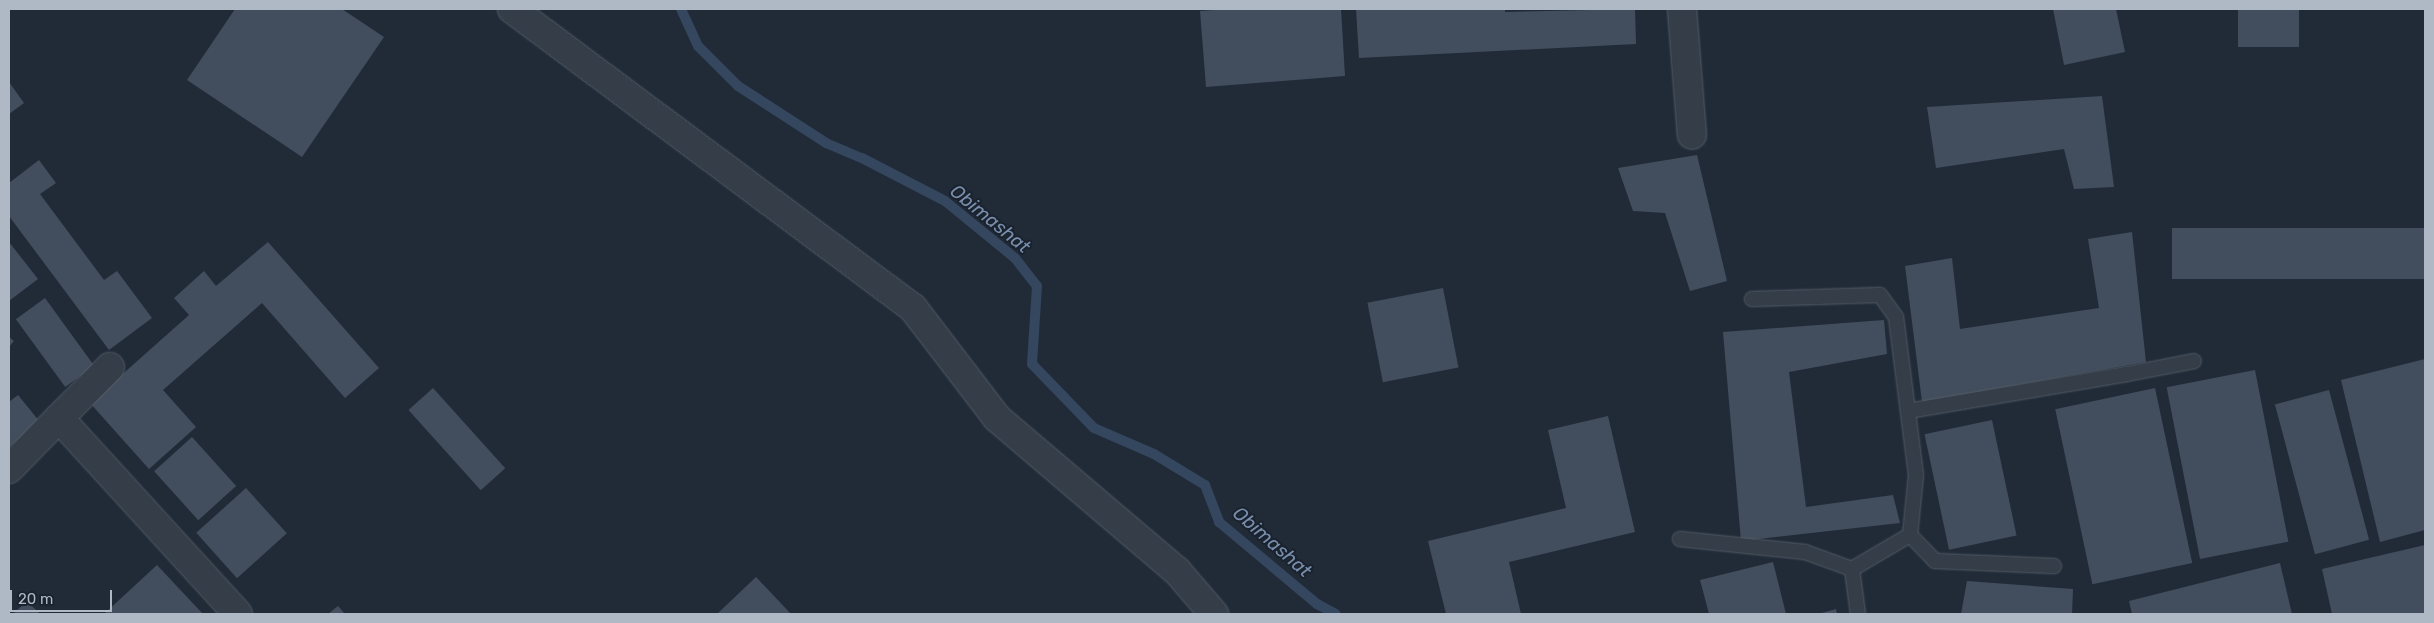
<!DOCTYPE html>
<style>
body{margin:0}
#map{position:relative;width:2434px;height:623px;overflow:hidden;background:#212b38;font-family:Rubik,sans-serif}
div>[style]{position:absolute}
.stream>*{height:10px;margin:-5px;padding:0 5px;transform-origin:5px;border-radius:5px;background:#35465f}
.building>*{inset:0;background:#424e5d;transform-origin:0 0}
.roads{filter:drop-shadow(0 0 1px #525b66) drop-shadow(0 0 1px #525b66)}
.service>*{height:14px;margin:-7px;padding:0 7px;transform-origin:7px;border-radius:7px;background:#353d48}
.minor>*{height:28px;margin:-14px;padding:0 14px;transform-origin:14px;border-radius:14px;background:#353d48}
span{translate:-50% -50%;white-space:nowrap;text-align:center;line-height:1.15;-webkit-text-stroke:4px #1a222d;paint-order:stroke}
.water-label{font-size:19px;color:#788eac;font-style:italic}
.frame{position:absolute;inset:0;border:10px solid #afb8c5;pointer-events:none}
.scale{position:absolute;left:10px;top:590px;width:102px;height:22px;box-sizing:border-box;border:2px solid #afb8c5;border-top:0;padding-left:6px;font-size:15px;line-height:18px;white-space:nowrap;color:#afb8c5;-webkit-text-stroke:4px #1a222d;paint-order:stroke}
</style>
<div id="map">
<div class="stream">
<div style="left:681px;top:9px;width:41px;rotate:65.3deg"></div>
<div style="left:698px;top:46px;width:57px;rotate:45deg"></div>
<div style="left:738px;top:86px;width:105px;rotate:32.9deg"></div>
<div style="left:826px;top:143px;width:39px;rotate:23deg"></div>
<div style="left:862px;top:158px;width:93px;rotate:27.4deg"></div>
<div style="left:945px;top:201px;width:90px;rotate:39.2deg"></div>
<div style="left:1015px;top:258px;width:36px;rotate:52deg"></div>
<div style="left:1037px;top:286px;width:78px;rotate:93.7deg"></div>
<div style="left:1032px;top:364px;width:89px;rotate:45.9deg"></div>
<div style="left:1094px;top:428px;width:65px;rotate:23.4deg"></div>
<div style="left:1154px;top:454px;width:60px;rotate:31.3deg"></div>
<div style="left:1205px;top:485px;width:40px;rotate:69deg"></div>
<div style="left:1219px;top:522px;width:128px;rotate:39.9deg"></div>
<div style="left:1317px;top:604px;width:21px;rotate:28deg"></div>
</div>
<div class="building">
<div style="clip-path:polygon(235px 9px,342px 9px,384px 37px,302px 157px,187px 80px)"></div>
<div style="clip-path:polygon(1228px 9px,1341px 9px,1345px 76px,1206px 87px,1200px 11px)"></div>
<div style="clip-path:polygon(1356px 9px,1505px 9px,1505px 12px,1635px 9px,1636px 44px,1359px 58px)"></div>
<div style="clip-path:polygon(2053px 9px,2116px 9px,2125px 52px,2064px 65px)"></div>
<div style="left:2238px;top:9px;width:61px;height:38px"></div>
<div style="clip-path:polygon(9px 82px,24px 103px,9px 114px)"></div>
<div style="clip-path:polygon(2102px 96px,2114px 187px,2074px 189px,2064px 149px,1936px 168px,1927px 107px)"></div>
<div style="clip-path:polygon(1697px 155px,1727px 281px,1690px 291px,1665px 213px,1633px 211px,1618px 168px)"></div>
<div style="clip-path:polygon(39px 160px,56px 183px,40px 194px,104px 280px,117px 271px,152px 318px,109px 350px,9px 216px,9px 183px)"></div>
<div style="left:2425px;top:228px;width:51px;height:253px;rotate:90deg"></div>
<div style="clip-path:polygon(2132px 232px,2146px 362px,1922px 402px,1905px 266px,1952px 258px,1960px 329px,2099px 308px,2088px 239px)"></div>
<div style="clip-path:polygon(9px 242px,38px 279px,9px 301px)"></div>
<div style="clip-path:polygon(268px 242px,379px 368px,345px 398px,262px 303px,163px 390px,196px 427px,149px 469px,90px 403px,189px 315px,174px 298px,204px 271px,216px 286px)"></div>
<div style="left:1443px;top:288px;width:81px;height:77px;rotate:79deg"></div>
<div style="left:45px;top:298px;width:84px;height:36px;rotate:54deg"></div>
<div style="clip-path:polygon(1884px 320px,1887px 354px,1789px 372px,1806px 507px,1893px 495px,1900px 523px,1741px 541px,1723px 332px)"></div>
<div style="clip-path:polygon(9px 337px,14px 341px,9px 347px)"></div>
<div style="clip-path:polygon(2425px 359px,2425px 530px,2380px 542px,2341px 380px)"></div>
<div style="left:2255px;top:370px;width:175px;height:90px;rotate:79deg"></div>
<div style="left:433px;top:388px;width:108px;height:33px;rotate:48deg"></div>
<div style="left:2155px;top:388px;width:179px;height:102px;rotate:78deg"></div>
<div style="left:2329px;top:390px;width:155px;height:56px;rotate:75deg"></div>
<div style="clip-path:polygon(18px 395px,40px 422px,9px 447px,9px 402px)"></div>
<div style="clip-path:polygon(1608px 416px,1635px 532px,1509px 562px,1521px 614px,1446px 614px,1428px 541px,1566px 508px,1548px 430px)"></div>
<div style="left:1992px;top:420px;width:118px;height:69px;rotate:78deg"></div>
<div style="left:192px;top:437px;width:66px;height:51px;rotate:48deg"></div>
<div style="left:246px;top:488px;width:61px;height:67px;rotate:48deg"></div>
<div style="clip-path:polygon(2425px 545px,2425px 614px,2332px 614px,2322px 569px)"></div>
<div style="clip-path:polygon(1773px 562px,1786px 614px,1709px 614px,1700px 580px)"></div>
<div style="clip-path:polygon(2280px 563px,2292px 614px,2132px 614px,2129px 601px)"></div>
<div style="clip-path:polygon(157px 565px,203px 614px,104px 614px)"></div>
<div style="clip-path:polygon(756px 577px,791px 614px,717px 614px)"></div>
<div style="clip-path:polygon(1967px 581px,2073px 589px,2072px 614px,1961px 614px)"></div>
<div style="clip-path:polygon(27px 601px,40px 614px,13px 614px)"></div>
<div style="clip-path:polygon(338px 606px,345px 614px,328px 614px)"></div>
<div style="clip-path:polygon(1836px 609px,1837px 614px,1818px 614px)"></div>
</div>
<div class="roads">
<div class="service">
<div style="left:1752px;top:299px;width:128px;rotate:-1.8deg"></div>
<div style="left:1880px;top:295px;width:27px;rotate:54deg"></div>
<div style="left:1896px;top:317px;width:159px;rotate:82.8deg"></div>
<div style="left:1916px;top:475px;width:60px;rotate:95.7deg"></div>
<div style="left:1910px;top:535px;width:67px;rotate:149.6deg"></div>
<div style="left:1908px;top:411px;width:222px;rotate:-9.6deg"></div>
<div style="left:2127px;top:374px;width:68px;rotate:-11deg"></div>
<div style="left:1910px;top:535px;width:36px;rotate:46deg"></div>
<div style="left:1935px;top:561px;width:119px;rotate:2.4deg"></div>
<div style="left:1680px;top:539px;width:126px;rotate:5.9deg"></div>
<div style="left:1805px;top:552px;width:50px;rotate:19.9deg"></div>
<div style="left:1852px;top:569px;width:45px;rotate:82.4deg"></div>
</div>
<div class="minor">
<div style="left:512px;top:9px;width:500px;rotate:36.71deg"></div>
<div style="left:913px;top:308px;width:138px;rotate:52.6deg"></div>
<div style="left:997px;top:418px;width:236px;rotate:40.4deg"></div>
<div style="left:1177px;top:571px;width:57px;rotate:49.3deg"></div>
<div style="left:1682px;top:9px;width:126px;rotate:85.5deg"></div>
<div style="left:59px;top:418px;width:72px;rotate:-45deg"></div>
<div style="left:9px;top:469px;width:71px;rotate:-45.6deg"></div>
<div style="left:59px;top:418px;width:265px;rotate:47.6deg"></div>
</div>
</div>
<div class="water-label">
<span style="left:990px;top:219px;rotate:39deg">Obimashat</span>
<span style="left:1272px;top:542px;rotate:41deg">Obimashat</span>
</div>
<div class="frame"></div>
<div class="scale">20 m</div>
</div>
